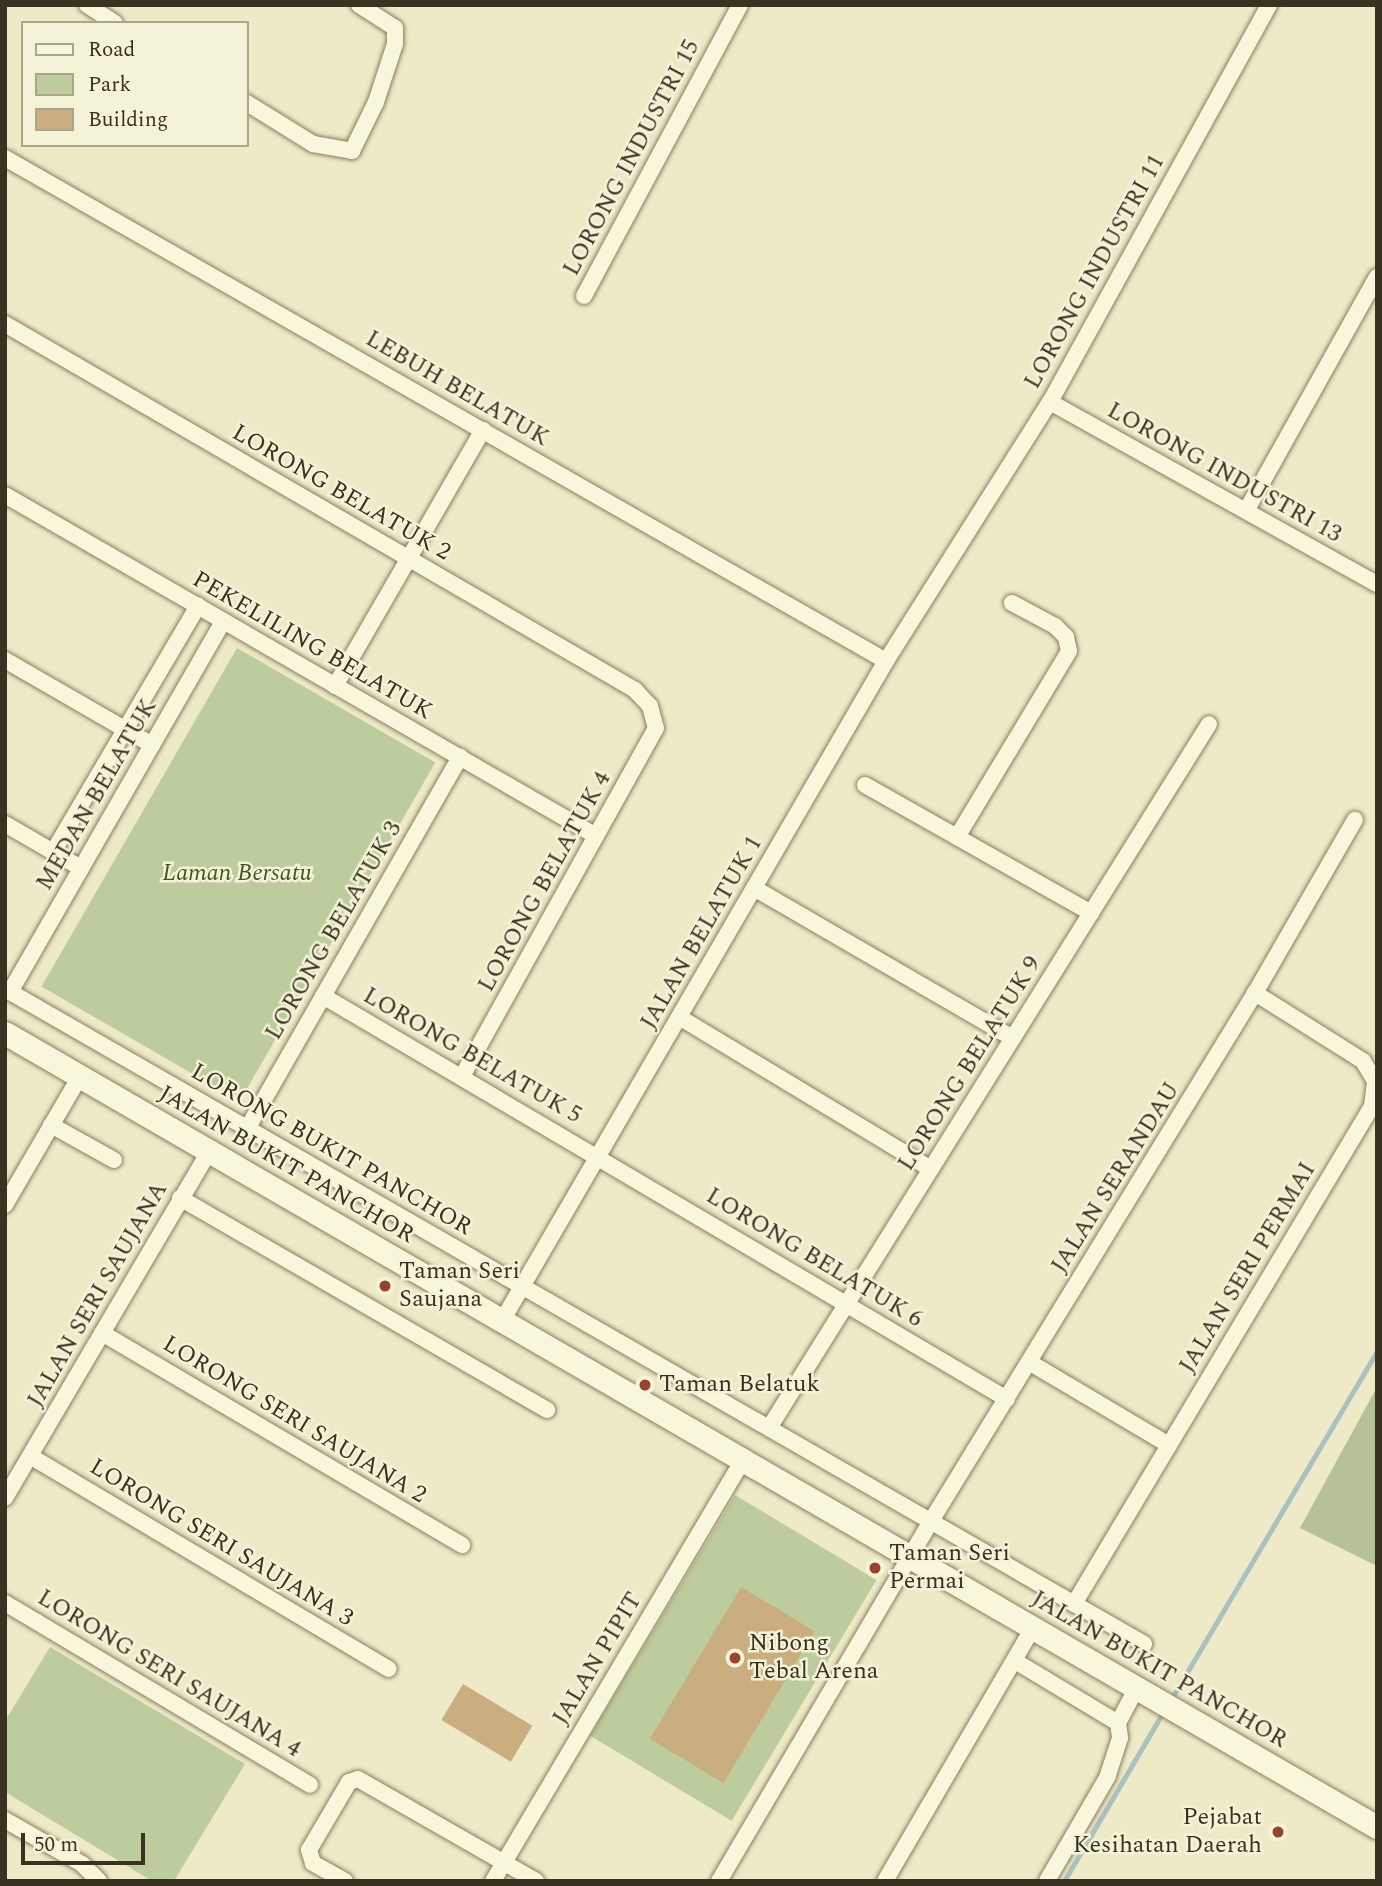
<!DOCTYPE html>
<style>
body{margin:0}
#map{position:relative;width:1382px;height:1886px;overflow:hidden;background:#eeeac8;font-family:Spectral,serif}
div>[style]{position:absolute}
.green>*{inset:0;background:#bdcc9c;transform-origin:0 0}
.cemetery>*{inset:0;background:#b5c19a}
.stream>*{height:5px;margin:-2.5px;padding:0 2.5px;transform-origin:2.5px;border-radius:2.5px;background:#a9c2c0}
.building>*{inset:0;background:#cbae7f;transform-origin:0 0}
.roads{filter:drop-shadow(0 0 2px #8a7e5d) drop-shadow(0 0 2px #8a7e5d)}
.street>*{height:16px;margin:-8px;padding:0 8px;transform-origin:8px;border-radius:8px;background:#f8f6db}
.secondary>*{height:23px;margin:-11.5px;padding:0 11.5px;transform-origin:11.5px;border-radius:11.5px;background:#f8f6db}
.dots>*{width:19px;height:19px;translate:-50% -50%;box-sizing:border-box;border:4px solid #f5f3d7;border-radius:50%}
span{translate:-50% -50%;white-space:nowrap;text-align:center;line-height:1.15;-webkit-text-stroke:5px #f5f3d7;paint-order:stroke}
.street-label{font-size:24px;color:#3a3220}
.park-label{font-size:24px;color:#415627;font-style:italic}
.poi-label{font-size:24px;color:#3a3220}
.left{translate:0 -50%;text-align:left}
.right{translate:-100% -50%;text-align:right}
.frame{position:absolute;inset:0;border:7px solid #3a3220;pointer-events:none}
.legend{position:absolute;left:21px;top:21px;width:228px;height:126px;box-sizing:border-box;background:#f5f3d7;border:2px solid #aaa68e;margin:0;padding:9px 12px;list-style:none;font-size:21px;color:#3a3220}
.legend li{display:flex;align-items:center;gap:14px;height:35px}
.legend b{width:35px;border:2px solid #aaa68e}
.scale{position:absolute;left:21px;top:1833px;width:124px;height:32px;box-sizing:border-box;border:4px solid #3a3220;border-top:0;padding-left:9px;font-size:21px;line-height:24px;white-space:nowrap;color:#3a3220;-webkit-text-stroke:5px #f5f3d7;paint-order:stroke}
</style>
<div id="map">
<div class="green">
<div style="left:237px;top:648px;width:229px;height:391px;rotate:30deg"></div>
<div style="left:735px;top:1495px;width:165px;height:281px;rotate:31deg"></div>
<div style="clip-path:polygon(50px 1647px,245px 1764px,174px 1881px,152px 1881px,5px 1792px,5px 1721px)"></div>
</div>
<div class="cemetery">
<div style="clip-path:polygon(1377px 1387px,1377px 1566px,1300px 1528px)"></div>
</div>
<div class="stream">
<div style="left:1170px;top:1701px;width:407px;rotate:-59.4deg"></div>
<div style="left:1064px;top:1881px;width:199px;rotate:-59.6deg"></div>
</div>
<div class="building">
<div style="left:741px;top:1587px;width:86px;height:177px;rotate:31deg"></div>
<div style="left:463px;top:1684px;width:81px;height:42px;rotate:31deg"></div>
</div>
<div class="roads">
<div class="street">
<div style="left:87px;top:5px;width:33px;rotate:33deg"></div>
<div style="left:247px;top:103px;width:78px;rotate:31.8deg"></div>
<div style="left:313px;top:144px;width:40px;rotate:10deg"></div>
<div style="left:352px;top:151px;width:55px;rotate:-63.9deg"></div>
<div style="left:376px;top:102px;width:61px;rotate:-71.9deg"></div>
<div style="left:395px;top:44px;width:16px;rotate:-90deg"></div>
<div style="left:395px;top:28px;width:43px;rotate:-147.4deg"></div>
<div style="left:5px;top:158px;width:1014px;rotate:29.72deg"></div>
<div style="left:584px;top:296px;width:330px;rotate:-61.8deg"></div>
<div style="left:5px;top:324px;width:729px;rotate:30.15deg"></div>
<div style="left:635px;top:690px;width:22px;rotate:47deg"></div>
<div style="left:650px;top:706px;width:23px;rotate:75deg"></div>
<div style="left:656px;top:728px;width:399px;rotate:119.1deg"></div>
<div style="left:1050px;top:402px;width:374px;rotate:29.1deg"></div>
<div style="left:5px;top:495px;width:682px;rotate:29.98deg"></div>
<div style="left:1246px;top:511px;width:268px;rotate:-60.8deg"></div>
<div style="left:5px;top:660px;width:170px;rotate:30deg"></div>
<div style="left:335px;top:686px;width:296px;rotate:-60deg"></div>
<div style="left:865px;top:785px;width:260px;rotate:29.5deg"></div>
<div style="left:5px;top:824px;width:88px;rotate:30.1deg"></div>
<div style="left:957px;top:837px;width:217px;rotate:-58.9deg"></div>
<div style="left:1069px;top:651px;width:14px;rotate:-102deg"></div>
<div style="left:1066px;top:637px;width:16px;rotate:-135deg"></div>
<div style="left:1055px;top:626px;width:49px;rotate:-151.9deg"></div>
<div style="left:53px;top:852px;width:286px;rotate:-59.5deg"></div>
<div style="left:754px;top:888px;width:299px;rotate:30.1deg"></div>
<div style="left:5px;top:989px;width:1314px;rotate:29.9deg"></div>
<div style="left:10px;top:992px;width:428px;rotate:-60.1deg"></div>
<div style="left:323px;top:996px;width:794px;rotate:30.51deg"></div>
<div style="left:679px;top:1017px;width:294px;rotate:31.1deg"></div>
<div style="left:51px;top:1125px;width:72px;rotate:29.1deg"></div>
<div style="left:247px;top:1129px;width:429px;rotate:-60.2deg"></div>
<div style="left:180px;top:1198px;width:424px;rotate:30deg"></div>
<div style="left:5px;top:1205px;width:149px;rotate:-59.8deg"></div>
<div style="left:502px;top:1321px;width:764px;rotate:-59.81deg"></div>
<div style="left:886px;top:661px;width:307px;rotate:-57.7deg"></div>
<div style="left:1050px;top:402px;width:453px;rotate:-61.1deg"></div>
<div style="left:102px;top:1333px;width:418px;rotate:30.5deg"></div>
<div style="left:1029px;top:1362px;width:163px;rotate:30.7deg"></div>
<div style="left:769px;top:1428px;width:830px;rotate:-57.99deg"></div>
<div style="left:30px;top:1456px;width:417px;rotate:30.7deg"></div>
<div style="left:5px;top:1498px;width:403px;rotate:-59.5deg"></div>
<div style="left:5px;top:1603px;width:355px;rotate:30.8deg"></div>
<div style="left:1074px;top:1604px;width:580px;rotate:-59.1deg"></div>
<div style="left:1372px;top:1106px;width:25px;rotate:-83deg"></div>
<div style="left:1375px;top:1081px;width:23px;rotate:-121deg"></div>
<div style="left:1363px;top:1061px;width:128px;rotate:-147.8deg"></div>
<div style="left:1015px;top:1661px;width:120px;rotate:31deg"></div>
<div style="left:1118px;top:1723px;width:15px;rotate:82deg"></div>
<div style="left:1120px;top:1738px;width:40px;rotate:108deg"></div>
<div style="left:1108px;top:1776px;width:121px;rotate:120.2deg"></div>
<div style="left:1118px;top:1723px;width:40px;rotate:-62deg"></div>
<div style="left:5px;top:1820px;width:89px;rotate:29.7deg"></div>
<div style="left:82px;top:1864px;width:24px;rotate:45deg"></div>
<div style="left:345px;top:1881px;width:37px;rotate:-151deg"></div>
<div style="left:313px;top:1863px;width:14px;rotate:-107deg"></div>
<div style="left:309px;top:1850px;width:79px;rotate:-59.5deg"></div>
<div style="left:349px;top:1782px;width:9px;rotate:-18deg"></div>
<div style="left:358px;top:1779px;width:205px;rotate:29.8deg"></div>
<div style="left:493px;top:1881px;width:490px;rotate:-59.3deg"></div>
<div style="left:719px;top:1881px;width:418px;rotate:-59.5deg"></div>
<div style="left:931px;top:1521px;width:619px;rotate:-58.47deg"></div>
<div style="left:1255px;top:993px;width:200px;rotate:-60deg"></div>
<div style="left:885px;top:1881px;width:293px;rotate:-59.7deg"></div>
</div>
<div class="secondary">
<div style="left:5px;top:1033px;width:1585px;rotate:30.06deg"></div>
</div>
</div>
<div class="dots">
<div style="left:385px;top:1286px;background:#98432e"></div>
<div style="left:645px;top:1385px;background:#98432e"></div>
<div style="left:875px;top:1568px;background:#98432e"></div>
<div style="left:735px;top:1658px;background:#98432e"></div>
<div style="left:1278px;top:1832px;background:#98432e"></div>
</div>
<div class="street-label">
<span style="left:632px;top:158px;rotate:-62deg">LORONG INDUSTRI 15</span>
<span style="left:1095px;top:272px;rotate:-61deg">LORONG INDUSTRI 11</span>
<span style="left:457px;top:389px;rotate:30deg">LEBUH BELATUK</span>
<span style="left:1224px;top:473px;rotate:29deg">LORONG INDUSTRI 13</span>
<span style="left:341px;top:493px;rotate:30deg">LORONG BELATUK 2</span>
<span style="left:312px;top:646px;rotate:30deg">PEKELILING BELATUK</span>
<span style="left:97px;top:795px;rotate:-60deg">MEDAN BELATUK</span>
<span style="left:545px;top:882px;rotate:-61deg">LORONG BELATUK 4</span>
<span style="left:334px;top:931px;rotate:-60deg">LORONG BELATUK 3</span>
<span style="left:702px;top:933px;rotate:-60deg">JALAN BELATUK 1</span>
<span style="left:472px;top:1056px;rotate:30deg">LORONG BELATUK 5</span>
<span style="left:970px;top:1064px;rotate:-58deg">LORONG BELATUK 9</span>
<span style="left:331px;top:1150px;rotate:30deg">LORONG BUKIT PANCHOR</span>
<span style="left:286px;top:1165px;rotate:30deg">JALAN BUKIT PANCHOR</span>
<span style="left:1116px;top:1178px;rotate:-58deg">JALAN SERANDAU</span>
<span style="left:814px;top:1258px;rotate:31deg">LORONG BELATUK 6</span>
<span style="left:1248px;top:1268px;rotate:-59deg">JALAN SERI PERMAI</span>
<span style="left:98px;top:1295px;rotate:-60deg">JALAN SERI SAUJANA</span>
<span style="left:294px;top:1420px;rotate:31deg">LORONG SERI SAUJANA 2</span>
<span style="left:221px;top:1543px;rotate:31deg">LORONG SERI SAUJANA 3</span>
<span style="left:598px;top:1659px;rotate:-59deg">JALAN PIPIT</span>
<span style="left:1159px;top:1670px;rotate:30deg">JALAN BUKIT PANCHOR</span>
<span style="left:169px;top:1674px;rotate:31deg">LORONG SERI SAUJANA 4</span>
</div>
<div class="park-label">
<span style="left:237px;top:874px">Laman Bersatu</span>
</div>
<div class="poi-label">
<span class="left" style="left:399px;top:1286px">Taman Seri<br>Saujana</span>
<span class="left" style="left:659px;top:1385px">Taman Belatuk</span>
<span class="left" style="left:889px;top:1568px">Taman Seri<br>Permai</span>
<span class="left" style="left:749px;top:1658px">Nibong<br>Tebal Arena</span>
<span class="right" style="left:1262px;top:1832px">Pejabat<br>Kesihatan Daerah</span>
</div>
<div class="frame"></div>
<ul class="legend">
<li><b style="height:9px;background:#f8f6db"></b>Road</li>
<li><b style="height:19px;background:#bdcc9c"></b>Park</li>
<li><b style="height:19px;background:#cbae7f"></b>Building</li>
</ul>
<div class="scale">50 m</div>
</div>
